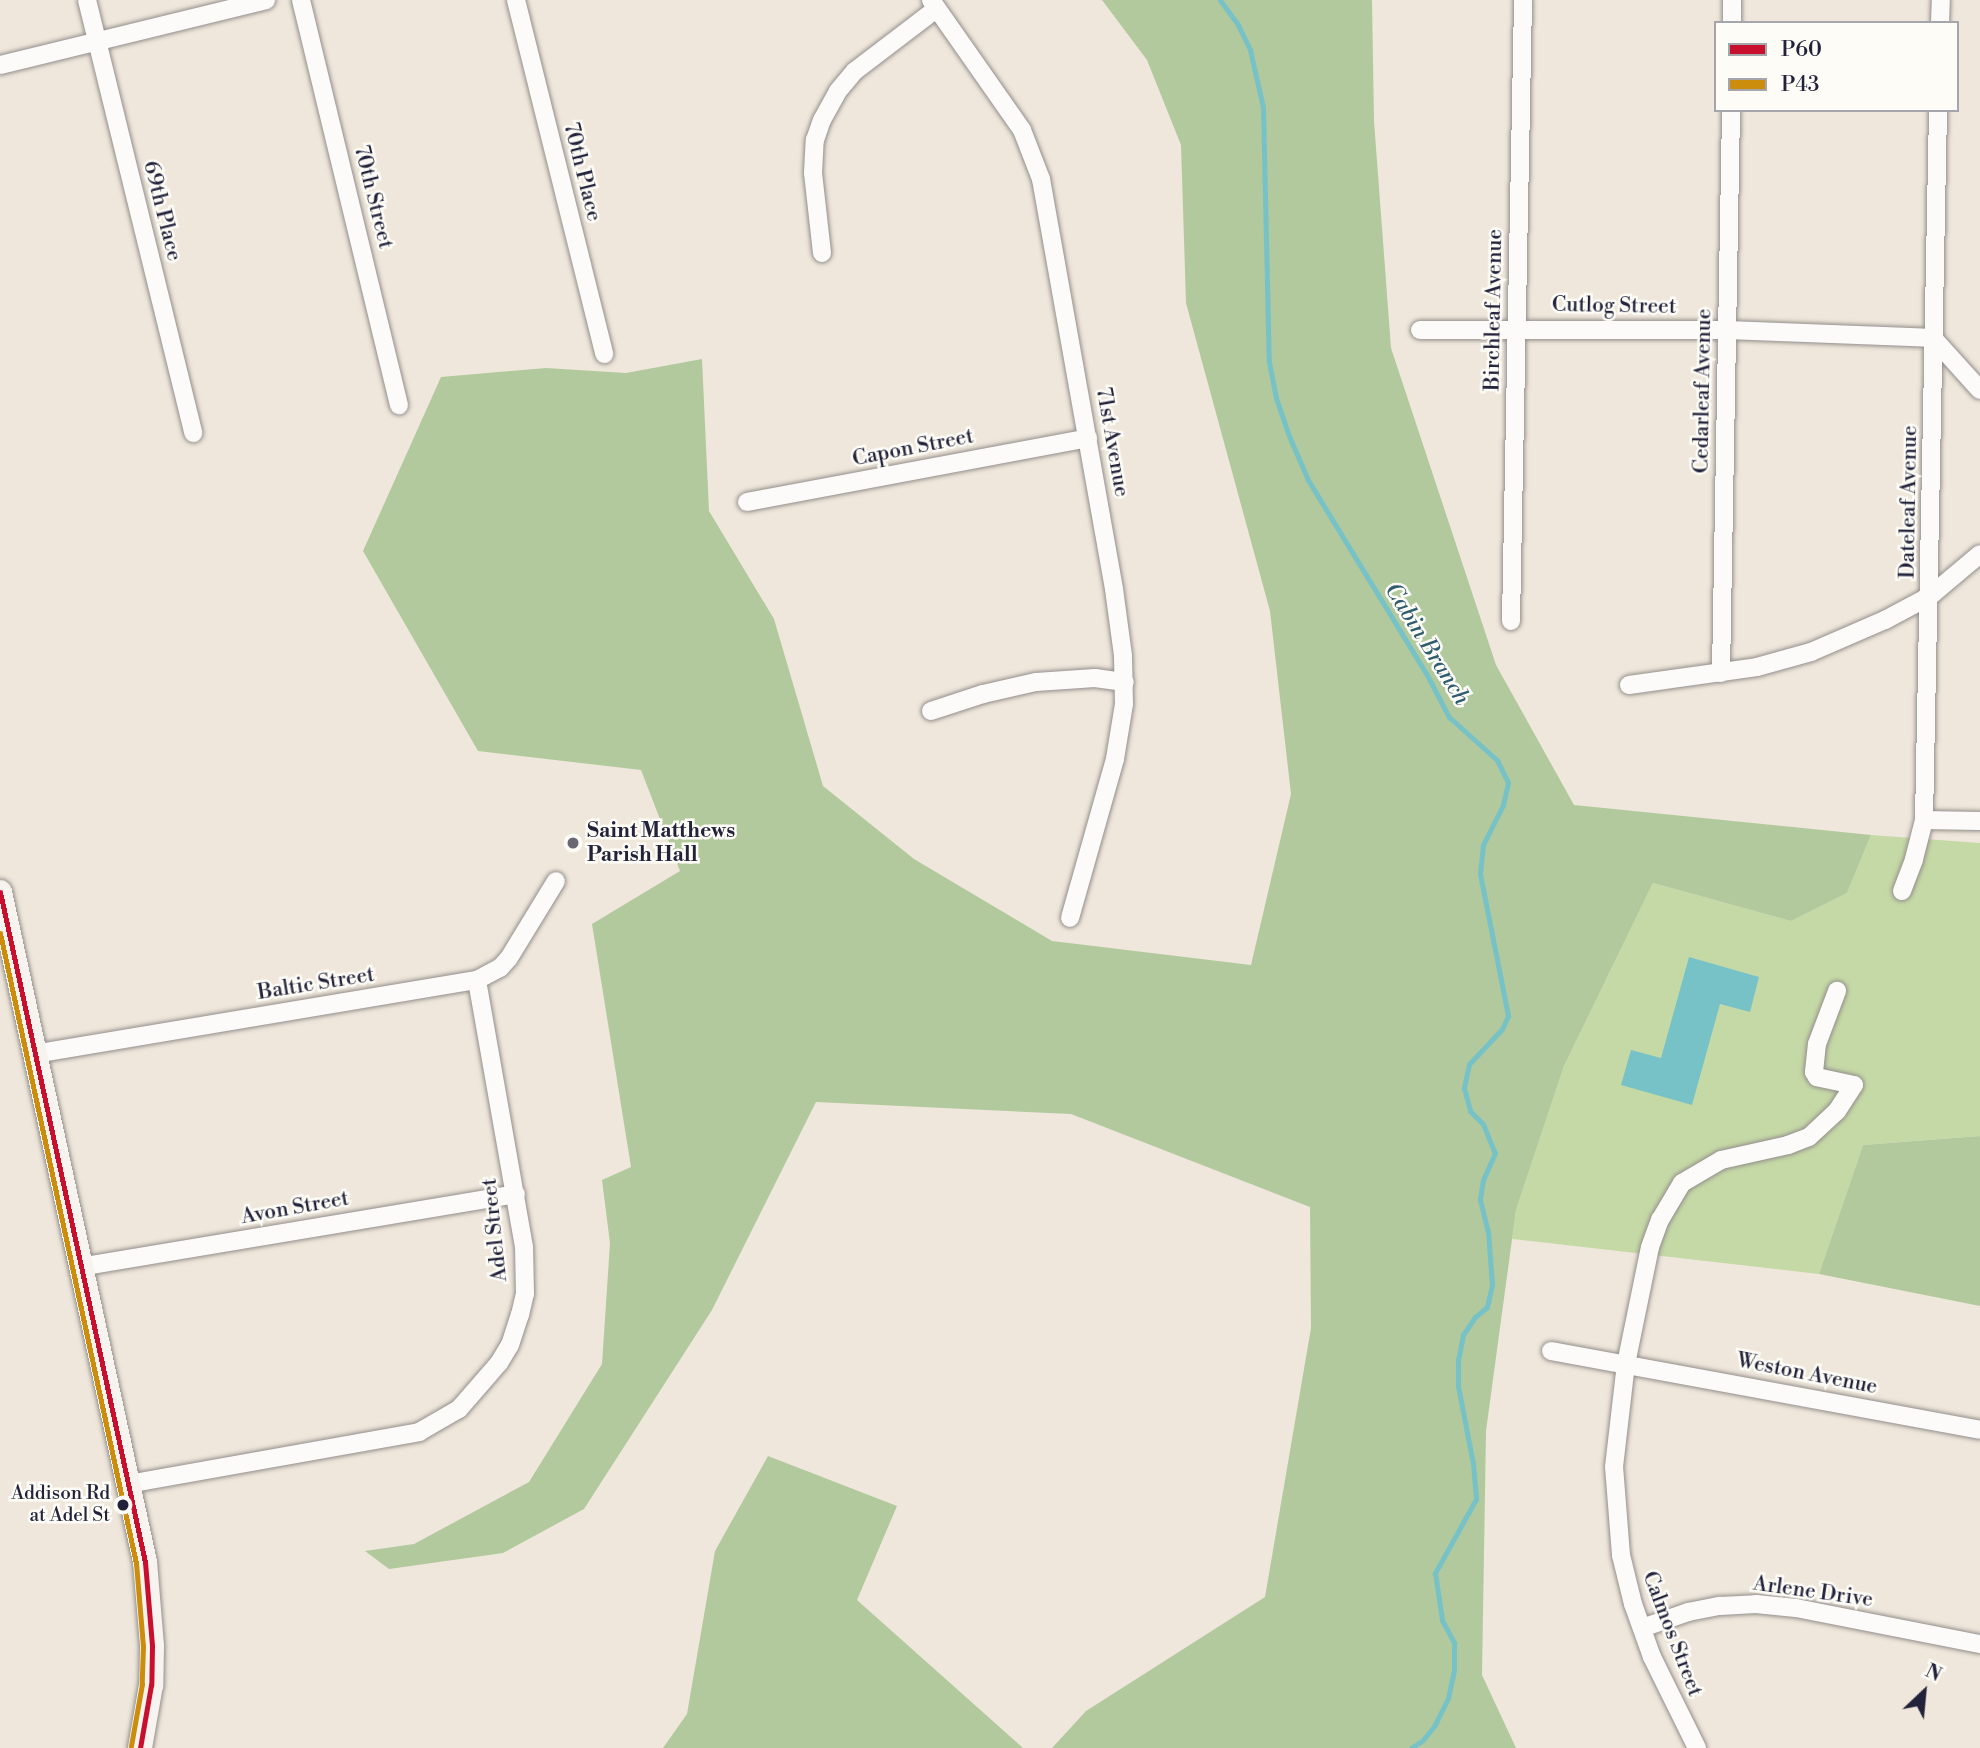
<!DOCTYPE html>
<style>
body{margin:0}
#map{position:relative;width:1980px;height:1748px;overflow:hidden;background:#efe7db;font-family:"Libre Bodoni",serif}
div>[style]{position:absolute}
.green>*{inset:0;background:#c5d9a6}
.forest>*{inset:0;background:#b2c99d}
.water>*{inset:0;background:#77c2c7}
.stream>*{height:5px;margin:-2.5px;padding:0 2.5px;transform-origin:2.5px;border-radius:2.5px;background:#77c2c7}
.roads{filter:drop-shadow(0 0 2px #938e8c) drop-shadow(0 0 2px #938e8c)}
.minor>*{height:18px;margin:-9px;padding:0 9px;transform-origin:9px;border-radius:9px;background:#fdfbfa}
.secondary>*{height:24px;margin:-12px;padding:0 12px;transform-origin:12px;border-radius:12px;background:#f7f3ef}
.bus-1>*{height:5px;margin:-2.5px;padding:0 2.5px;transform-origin:2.5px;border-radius:2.5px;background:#c8102e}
.bus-2>*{height:5px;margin:-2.5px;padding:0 2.5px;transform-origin:2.5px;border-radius:2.5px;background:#cc8c0c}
.dots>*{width:19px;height:19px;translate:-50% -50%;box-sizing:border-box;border:4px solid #fdfcf7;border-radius:50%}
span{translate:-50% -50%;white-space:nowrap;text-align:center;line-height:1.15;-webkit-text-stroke:5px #fdfcf7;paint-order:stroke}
.bus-label{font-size:19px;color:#22223b}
.right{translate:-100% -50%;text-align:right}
.street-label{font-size:21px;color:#22223b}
.poi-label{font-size:21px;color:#22223b;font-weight:700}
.left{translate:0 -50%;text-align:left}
.water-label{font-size:23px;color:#2f5c6f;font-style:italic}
.legend{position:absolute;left:1714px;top:21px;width:245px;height:91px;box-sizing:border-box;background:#fdfcf7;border:2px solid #a5a5ac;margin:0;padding:9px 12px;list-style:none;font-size:21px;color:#22223b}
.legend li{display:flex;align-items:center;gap:14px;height:35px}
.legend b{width:35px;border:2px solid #a5a5ac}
.north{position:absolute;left:1889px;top:1657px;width:70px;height:70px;-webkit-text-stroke:5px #fdfcf7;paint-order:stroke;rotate:26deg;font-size:19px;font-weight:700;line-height:28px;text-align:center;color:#22223b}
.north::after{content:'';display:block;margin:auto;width:24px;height:32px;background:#22223b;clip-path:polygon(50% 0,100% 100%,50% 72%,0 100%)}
</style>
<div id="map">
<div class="green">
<div style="clip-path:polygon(1871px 835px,1980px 843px,1980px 1136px,1863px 1145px,1819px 1274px,1512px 1239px,1516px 1210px,1564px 1066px,1653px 883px,1791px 921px,1847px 893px)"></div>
</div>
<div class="forest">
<div style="clip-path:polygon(1102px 0,1372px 0,1374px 121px,1391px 348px,1496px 665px,1574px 805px,1871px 835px,1847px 893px,1791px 921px,1653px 883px,1564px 1066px,1516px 1210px,1486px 1431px,1482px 1675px,1516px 1748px,1052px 1748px,1086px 1711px,1265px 1597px,1311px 1328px,1310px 1207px,1071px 1114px,816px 1102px,712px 1310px,584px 1509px,503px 1553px,389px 1569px,365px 1551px,414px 1544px,529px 1482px,602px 1364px,610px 1243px,602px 1180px,631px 1167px,592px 924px,680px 871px,641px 770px,478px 751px,363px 551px,441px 377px,546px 368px,626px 373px,702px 359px,709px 511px,774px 619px,823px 786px,914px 859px,1052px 941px,1251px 965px,1291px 794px,1270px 611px,1186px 303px,1181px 145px,1147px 60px)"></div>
<div style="clip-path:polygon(1980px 1136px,1980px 1306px,1819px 1274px,1863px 1145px)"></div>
<div style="clip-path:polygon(768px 1456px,897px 1506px,857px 1600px,1023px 1748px,663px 1748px,687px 1714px,715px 1551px)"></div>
</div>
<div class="water">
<div style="clip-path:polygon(1689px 957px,1759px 977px,1750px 1012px,1720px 1004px,1692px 1105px,1621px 1085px,1631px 1050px,1661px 1058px)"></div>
</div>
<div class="stream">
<div style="left:1220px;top:0;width:31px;rotate:54deg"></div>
<div style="left:1238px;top:25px;width:28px;rotate:64deg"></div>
<div style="left:1250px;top:50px;width:58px;rotate:77.2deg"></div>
<div style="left:1263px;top:107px;width:255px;rotate:88.7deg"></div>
<div style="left:1269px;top:362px;width:37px;rotate:79deg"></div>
<div style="left:1276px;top:398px;width:40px;rotate:71.1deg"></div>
<div style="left:1289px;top:436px;width:48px;rotate:66.6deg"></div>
<div style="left:1308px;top:480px;width:226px;rotate:58.6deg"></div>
<div style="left:1426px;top:673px;width:50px;rotate:62.4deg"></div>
<div style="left:1449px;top:717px;width:64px;rotate:41.9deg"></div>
<div style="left:1497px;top:760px;width:25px;rotate:64deg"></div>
<div style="left:1508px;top:783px;width:23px;rotate:103deg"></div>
<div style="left:1503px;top:805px;width:45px;rotate:116.6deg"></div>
<div style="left:1483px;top:845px;width:29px;rotate:96deg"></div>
<div style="left:1480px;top:874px;width:145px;rotate:78.8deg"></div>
<div style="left:1508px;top:1016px;width:14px;rotate:115deg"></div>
<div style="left:1502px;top:1029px;width:48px;rotate:133.3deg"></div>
<div style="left:1469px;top:1064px;width:25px;rotate:102deg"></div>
<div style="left:1464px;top:1088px;width:24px;rotate:75deg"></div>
<div style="left:1470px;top:1111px;width:18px;rotate:45deg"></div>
<div style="left:1483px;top:1124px;width:31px;rotate:68deg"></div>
<div style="left:1495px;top:1153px;width:30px;rotate:114deg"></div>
<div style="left:1483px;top:1180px;width:20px;rotate:99deg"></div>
<div style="left:1480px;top:1200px;width:32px;rotate:76deg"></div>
<div style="left:1488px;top:1231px;width:54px;rotate:85.8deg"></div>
<div style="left:1492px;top:1285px;width:23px;rotate:103deg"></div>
<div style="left:1487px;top:1307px;width:16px;rotate:140deg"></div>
<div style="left:1475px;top:1317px;width:22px;rotate:124deg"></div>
<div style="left:1463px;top:1335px;width:25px;rotate:101deg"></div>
<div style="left:1458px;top:1360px;width:26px;rotate:90deg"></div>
<div style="left:1458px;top:1386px;width:79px;rotate:79.1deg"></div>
<div style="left:1473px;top:1464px;width:35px;rotate:85deg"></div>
<div style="left:1476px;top:1499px;width:85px;rotate:119deg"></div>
<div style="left:1435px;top:1573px;width:48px;rotate:81.5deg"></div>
<div style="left:1442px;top:1620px;width:26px;rotate:62deg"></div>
<div style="left:1454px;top:1643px;width:27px;rotate:90deg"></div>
<div style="left:1454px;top:1670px;width:29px;rotate:102deg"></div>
<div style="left:1448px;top:1698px;width:30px;rotate:116deg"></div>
<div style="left:1435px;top:1725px;width:19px;rotate:129deg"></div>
<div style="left:1423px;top:1740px;width:14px;rotate:146deg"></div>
</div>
<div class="roads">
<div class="minor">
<div style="left:87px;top:0;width:446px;rotate:76.2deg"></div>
<div style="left:301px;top:0;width:417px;rotate:76.4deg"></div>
<div style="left:516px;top:0;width:365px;rotate:76deg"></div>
<div style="left:931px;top:0;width:159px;rotate:55deg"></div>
<div style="left:1022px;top:130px;width:53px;rotate:68.8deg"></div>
<div style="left:1041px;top:179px;width:416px;rotate:79.9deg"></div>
<div style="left:1114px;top:589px;width:68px;rotate:82.3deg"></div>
<div style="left:1123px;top:656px;width:48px;rotate:88.8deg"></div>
<div style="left:1124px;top:704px;width:56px;rotate:99.3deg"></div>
<div style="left:1115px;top:759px;width:165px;rotate:105.8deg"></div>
<div style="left:1732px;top:23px;width:23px;rotate:-90deg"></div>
<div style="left:1940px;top:23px;width:23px;rotate:-88deg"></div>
<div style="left:0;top:65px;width:274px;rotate:-13.7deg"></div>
<div style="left:822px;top:253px;width:81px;rotate:-96.4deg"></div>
<div style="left:813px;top:173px;width:33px;rotate:-87deg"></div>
<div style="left:815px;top:140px;width:21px;rotate:-71deg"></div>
<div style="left:822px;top:120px;width:33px;rotate:-61deg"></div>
<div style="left:838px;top:91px;width:26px;rotate:-50deg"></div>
<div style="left:855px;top:71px;width:102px;rotate:-37.4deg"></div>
<div style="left:1420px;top:330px;width:307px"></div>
<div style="left:1727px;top:330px;width:206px;rotate:2.2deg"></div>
<div style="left:1933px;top:338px;width:70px;rotate:47.9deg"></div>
<div style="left:747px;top:502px;width:347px;rotate:-10.6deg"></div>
<div style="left:1511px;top:621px;width:621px;rotate:-88.89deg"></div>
<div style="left:1721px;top:673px;width:563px;rotate:-88.98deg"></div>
<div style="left:1629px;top:685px;width:129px;rotate:-8deg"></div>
<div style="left:1757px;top:667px;width:56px;rotate:-15.5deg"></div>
<div style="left:1811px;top:652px;width:81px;rotate:-23.4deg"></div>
<div style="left:1885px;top:620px;width:51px;rotate:-28.1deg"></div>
<div style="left:1930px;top:596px;width:65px;rotate:-40deg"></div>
<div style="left:931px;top:711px;width:55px;rotate:-18.1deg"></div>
<div style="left:983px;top:694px;width:54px;rotate:-12.8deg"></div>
<div style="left:1036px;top:682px;width:59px;rotate:-3.9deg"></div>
<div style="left:1095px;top:678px;width:30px;rotate:8deg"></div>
<div style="left:1924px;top:820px;width:56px;rotate:1deg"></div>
<div style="left:1902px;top:891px;width:34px;rotate:-69deg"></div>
<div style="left:1914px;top:859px;width:40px;rotate:-75.6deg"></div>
<div style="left:1924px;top:820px;width:710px;rotate:-88.87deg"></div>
<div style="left:34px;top:1054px;width:449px;rotate:-9.5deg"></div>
<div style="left:477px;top:980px;width:26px;rotate:-28deg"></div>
<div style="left:500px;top:968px;width:13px;rotate:-48deg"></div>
<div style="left:509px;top:958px;width:90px;rotate:-58.6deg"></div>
<div style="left:80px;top:1267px;width:442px;rotate:-9.5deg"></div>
<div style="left:1551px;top:1351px;width:436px;rotate:10.4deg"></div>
<div style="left:128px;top:1484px;width:296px;rotate:-10.1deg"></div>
<div style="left:419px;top:1432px;width:46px;rotate:-29.9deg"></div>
<div style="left:459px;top:1409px;width:61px;rotate:-49deg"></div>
<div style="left:499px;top:1363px;width:21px;rotate:-59deg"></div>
<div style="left:510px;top:1345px;width:32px;rotate:-72deg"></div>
<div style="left:520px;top:1315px;width:22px;rotate:-77deg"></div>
<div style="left:525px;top:1294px;width:47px;rotate:-91.2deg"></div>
<div style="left:524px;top:1247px;width:271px;rotate:-100deg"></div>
<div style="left:1642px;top:1628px;width:49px;rotate:-19.2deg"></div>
<div style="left:1688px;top:1612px;width:33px;rotate:-11deg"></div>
<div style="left:1720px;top:1606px;width:36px;rotate:-3deg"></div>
<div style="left:1756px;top:1604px;width:40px;rotate:5.7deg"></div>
<div style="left:1796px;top:1608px;width:187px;rotate:11.1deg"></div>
<div style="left:1697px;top:1748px;width:102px;rotate:-116.3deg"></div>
<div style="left:1652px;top:1657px;width:56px;rotate:-109.7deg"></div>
<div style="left:1633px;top:1604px;width:50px;rotate:-103.8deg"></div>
<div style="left:1621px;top:1555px;width:88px;rotate:-94.5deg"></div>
<div style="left:1614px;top:1467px;width:104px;rotate:-83.4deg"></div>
<div style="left:1626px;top:1364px;width:119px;rotate:-78.4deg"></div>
<div style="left:1650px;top:1247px;width:29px;rotate:-70deg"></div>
<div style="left:1660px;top:1220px;width:43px;rotate:-59.3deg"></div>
<div style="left:1682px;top:1183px;width:45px;rotate:-30.5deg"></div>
<div style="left:1721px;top:1160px;width:69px;rotate:-12.6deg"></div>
<div style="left:1788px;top:1145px;width:22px;rotate:-21deg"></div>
<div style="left:1809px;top:1137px;width:38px;rotate:-43deg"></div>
<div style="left:1837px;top:1111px;width:31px;rotate:-57deg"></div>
<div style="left:1854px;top:1085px;width:38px;rotate:-168deg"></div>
<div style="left:1817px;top:1077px;width:6px;rotate:-121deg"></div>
<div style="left:1814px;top:1072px;width:28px;rotate:-84deg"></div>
<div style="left:1817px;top:1044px;width:57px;rotate:-69.3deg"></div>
</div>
<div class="secondary">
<div style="left:0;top:892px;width:686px;rotate:77.79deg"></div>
<div style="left:145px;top:1562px;width:84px;rotate:85.2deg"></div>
<div style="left:152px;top:1646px;width:39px;rotate:91deg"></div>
<div style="left:151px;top:1685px;width:64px;rotate:99.9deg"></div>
</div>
</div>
<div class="bus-1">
<div style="left:0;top:892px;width:686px;rotate:77.79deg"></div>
<div style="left:145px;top:1562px;width:84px;rotate:85.2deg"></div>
<div style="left:152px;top:1646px;width:39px;rotate:91deg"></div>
<div style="left:151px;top:1685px;width:64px;rotate:99.9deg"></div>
</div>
<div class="bus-2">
<div style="left:0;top:933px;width:645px;rotate:77.82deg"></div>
<div style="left:136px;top:1563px;width:83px;rotate:85.2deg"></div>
<div style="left:143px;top:1646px;width:38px;rotate:92deg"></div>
<div style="left:142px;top:1684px;width:63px;rotate:100.1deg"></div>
</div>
<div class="dots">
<div style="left:573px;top:843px;background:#6a6773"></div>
<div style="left:123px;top:1505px;background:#22223b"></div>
</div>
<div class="bus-label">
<span class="right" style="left:110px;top:1505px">Addison Rd<br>at Adel St</span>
</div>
<div class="street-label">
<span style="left:582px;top:172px;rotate:76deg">70th Place</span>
<span style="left:373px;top:197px;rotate:76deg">70th Street</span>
<span style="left:162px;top:211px;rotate:76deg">69th Place</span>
<span style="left:1614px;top:306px;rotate:1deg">Cutlog Street</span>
<span style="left:1494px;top:310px;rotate:-89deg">Birchleaf Avenue</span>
<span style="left:1703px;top:391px;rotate:-89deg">Cedarleaf Avenue</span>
<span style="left:1112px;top:442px;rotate:80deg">71st Avenue</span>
<span style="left:913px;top:448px;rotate:-11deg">Capon Street</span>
<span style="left:1909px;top:502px;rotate:-89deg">Dateleaf Avenue</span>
<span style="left:316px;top:984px;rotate:-9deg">Baltic Street</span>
<span style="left:295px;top:1208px;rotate:-10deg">Avon Street</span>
<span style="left:495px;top:1230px;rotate:-96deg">Adel Street</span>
<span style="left:1807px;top:1374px;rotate:11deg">Weston Avenue</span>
<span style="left:1813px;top:1592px;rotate:8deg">Arlene Drive</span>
<span style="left:1672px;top:1634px;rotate:69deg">Calmos Street</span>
</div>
<div class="poi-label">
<span class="left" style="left:587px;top:843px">Saint Matthews<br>Parish Hall</span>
</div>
<div class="water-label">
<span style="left:1427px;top:644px;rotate:58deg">Cabin Branch</span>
</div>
<ul class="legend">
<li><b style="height:9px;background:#c8102e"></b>P60</li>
<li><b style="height:9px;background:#cc8c0c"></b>P43</li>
</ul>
<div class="north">N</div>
</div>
